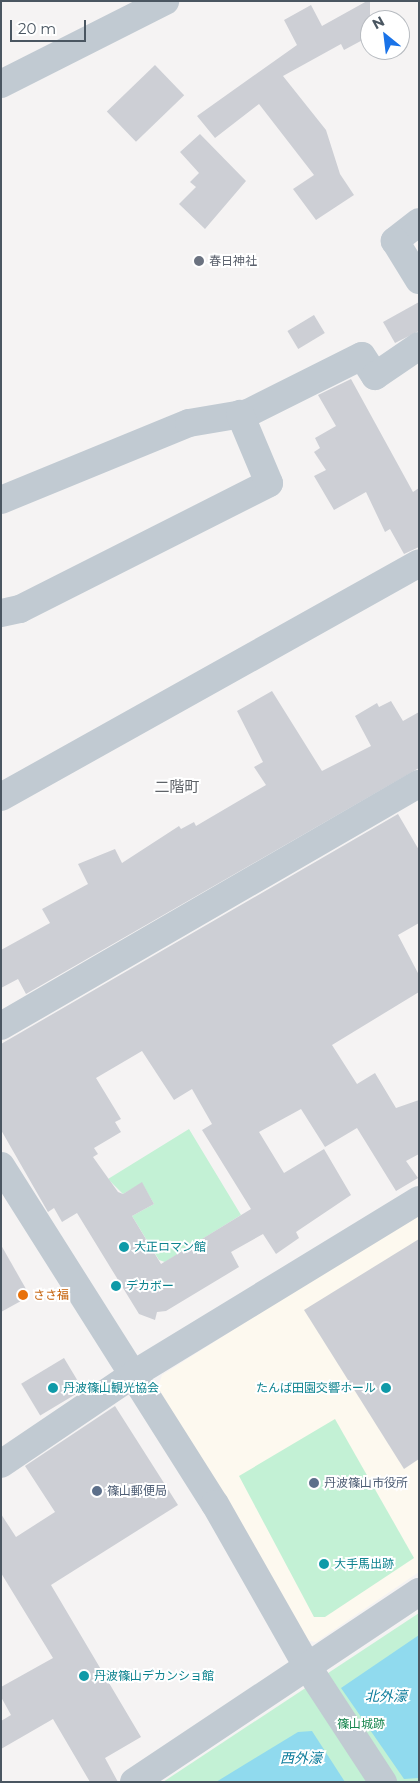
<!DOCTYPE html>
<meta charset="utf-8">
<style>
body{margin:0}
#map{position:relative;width:420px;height:1783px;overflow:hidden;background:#f5f3f3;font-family:Montserrat,"Noto Sans JP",sans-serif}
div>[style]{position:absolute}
.commercial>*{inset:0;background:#fdf9ef}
.green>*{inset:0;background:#c3f1d5}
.water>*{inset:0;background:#90daee}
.building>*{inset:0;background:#cdcfd5;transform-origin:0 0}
.minor>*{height:28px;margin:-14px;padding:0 14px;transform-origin:14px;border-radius:14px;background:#c1cad2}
.dots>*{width:14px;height:14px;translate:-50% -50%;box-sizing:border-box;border:2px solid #fff;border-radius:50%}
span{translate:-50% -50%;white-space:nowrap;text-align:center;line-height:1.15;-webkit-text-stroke:4px #fff;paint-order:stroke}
.worship-label{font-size:12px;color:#5b616d}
.left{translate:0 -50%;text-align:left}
.culture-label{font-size:12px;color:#0d838f}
.right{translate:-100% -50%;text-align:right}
.food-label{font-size:12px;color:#c56008}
.service-label{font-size:12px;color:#4e5e75}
.park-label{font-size:12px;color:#17864f}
.water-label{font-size:14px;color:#0c7c9b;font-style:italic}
.quarter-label{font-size:15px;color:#5f6368}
.frame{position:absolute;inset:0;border:2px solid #4a5661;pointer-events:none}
.north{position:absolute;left:360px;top:10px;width:50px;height:50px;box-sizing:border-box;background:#fff;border:1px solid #b7bbc0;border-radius:50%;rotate:331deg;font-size:14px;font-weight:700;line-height:20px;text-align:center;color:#4a5661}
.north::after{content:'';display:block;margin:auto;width:18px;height:22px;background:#1a73e8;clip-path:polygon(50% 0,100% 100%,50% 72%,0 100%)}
.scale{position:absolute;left:10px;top:20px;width:76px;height:22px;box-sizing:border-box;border:2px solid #4a5661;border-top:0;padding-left:6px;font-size:15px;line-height:18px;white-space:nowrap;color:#4a5661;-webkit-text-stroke:4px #fff;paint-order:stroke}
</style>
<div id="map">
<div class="commercial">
<div style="clip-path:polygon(419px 1212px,419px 1572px,316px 1642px,302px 1640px,158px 1395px,158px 1387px,162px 1375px)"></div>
</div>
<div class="green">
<div style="clip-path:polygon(189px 1129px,241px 1215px,165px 1262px,159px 1260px,132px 1216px,154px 1204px,142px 1183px,123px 1194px,108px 1179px)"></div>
<div style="clip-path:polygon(335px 1419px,414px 1558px,325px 1617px,314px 1617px,239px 1476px)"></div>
<div style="clip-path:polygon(419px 1613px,419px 1782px,163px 1782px)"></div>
</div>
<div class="water">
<div style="clip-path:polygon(419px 1635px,419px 1778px,404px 1779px,341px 1688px)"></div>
<div style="clip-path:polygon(312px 1731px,345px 1782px,216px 1782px,298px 1732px)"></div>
</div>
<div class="building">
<div style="clip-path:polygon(367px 1px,370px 1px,370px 36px,344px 50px,341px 44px,283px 76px,326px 130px,340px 174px,354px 195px,316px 220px,293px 189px,314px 175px,259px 104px,215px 138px,197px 116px,297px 45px,284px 20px,311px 5px,322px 26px)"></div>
<div style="left:155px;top:65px;width:42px;height:67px;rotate:46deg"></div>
<div style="clip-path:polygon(200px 134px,246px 181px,205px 229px,179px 204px,196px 187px,190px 182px,199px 173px,180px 152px)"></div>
<div style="clip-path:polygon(419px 302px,419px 331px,395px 343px,383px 322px)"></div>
<div style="left:314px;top:315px;width:21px;height:31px;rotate:59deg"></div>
<div style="clip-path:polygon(351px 379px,413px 492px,419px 488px,419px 547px,404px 554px,390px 529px,385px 532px,366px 492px,334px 510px,314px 476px,326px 470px,314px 452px,320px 448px,315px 438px,336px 426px,318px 395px)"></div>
<div style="clip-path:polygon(272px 691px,322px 771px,371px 746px,355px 716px,377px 703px,379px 707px,391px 701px,403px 721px,419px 712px,419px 768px,26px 994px,18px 979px,1px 988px,1px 950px,50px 923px,42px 909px,88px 884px,78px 864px,115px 849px,122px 863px,179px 826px,181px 829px,194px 822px,196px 826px,266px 785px,254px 767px,263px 762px,237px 711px)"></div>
<div style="clip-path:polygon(evenodd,398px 814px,419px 850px,419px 923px,398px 935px,419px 975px,419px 992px,332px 1045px,357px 1084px,375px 1073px,396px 1108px,419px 1100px,419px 1154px,406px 1161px,418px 1178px,396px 1191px,357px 1128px,325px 1147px,301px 1109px,259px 1132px,284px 1173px,324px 1149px,351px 1195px,296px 1232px,299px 1238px,276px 1254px,263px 1234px,231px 1252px,239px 1267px,166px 1311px,157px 1312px,155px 1320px,139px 1314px,77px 1213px,62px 1222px,54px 1208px,48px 1212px,1px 1130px,1px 1044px,398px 814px,142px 1051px,174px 1100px,192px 1089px,212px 1124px,202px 1130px,251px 1209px,161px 1264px,132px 1216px,154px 1204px,142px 1182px,123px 1194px,118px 1192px,93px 1157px,98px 1154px,94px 1148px,121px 1132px,115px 1122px,121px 1119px,96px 1078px,142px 1051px)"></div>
<div style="clip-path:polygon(419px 1239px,419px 1459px,404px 1469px,304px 1310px)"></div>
<div style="clip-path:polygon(1px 1245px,30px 1296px,1px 1312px)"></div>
<div style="left:64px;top:1358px;width:37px;height:50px;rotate:59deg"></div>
<div style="clip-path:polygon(115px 1406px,178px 1505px,51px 1585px,141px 1737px,105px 1758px,118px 1782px,90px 1782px,53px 1719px,1px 1749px,1px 1721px,11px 1715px,1px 1697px,1px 1687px,53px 1658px,1px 1573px,1px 1514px,16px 1537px,55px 1512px,25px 1466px)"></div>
</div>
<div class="minor">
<div style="left:1px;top:84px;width:184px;rotate:-26.8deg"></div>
<div style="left:419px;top:222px;width:31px;rotate:142deg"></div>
<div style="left:395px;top:241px;width:46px;rotate:58.4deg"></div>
<div style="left:1px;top:500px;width:203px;rotate:-22.3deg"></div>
<div style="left:189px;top:423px;width:60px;rotate:-9.6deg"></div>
<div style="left:248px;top:413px;width:127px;rotate:-26.6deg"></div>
<div style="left:362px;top:356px;width:24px;rotate:57deg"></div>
<div style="left:375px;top:376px;width:53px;rotate:-34.3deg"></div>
<div style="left:1px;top:613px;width:19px;rotate:-12deg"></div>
<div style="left:20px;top:609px;width:279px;rotate:-26.8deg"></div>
<div style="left:269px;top:483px;width:75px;rotate:-112.8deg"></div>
<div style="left:1px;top:797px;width:479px;rotate:-29.2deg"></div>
<div style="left:1px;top:1026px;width:483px;rotate:-30.1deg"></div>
<div style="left:1px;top:1166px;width:400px;rotate:57.7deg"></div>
<div style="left:215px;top:1504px;width:186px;rotate:60.4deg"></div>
<div style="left:307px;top:1666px;width:139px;rotate:56.8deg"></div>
<div style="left:1px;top:1464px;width:161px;rotate:-34.1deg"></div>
<div style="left:134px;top:1374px;width:334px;rotate:-31.4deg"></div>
<div style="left:134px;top:1782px;width:343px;rotate:-33.7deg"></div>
</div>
<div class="dots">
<div style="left:199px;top:261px;background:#6b7280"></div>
<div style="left:124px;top:1247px;background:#0f9aa8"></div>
<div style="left:116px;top:1286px;background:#0f9aa8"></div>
<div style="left:23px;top:1295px;background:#e8710a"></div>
<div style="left:53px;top:1388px;background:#0f9aa8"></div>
<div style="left:386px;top:1388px;background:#0f9aa8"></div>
<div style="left:314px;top:1483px;background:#5c6f8a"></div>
<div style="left:97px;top:1491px;background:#5c6f8a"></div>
<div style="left:324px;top:1564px;background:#0f9aa8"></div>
<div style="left:84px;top:1676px;background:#0f9aa8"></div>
</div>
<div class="worship-label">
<span class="left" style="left:209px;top:261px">春日神社</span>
</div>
<div class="culture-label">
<span class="left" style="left:134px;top:1247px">大正ロマン館</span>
<span class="left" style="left:126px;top:1286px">デカボー</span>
<span class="left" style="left:63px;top:1388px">丹波篠山観光協会</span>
<span class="right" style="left:376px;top:1388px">たんば田園交響ホール</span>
<span class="left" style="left:334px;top:1564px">大手馬出跡</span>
<span class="left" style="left:94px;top:1676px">丹波篠山デカンショ館</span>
</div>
<div class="food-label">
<span class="left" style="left:33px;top:1295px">ささ福</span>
</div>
<div class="service-label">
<span class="left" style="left:324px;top:1483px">丹波篠山市役所</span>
<span class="left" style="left:107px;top:1491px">篠山郵便局</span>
</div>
<div class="park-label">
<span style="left:361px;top:1724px">篠山城跡</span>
</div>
<div class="water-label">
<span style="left:386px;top:1696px">北外濠</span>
<span style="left:301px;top:1758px">西外濠</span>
</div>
<div class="quarter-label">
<span style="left:177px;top:787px">二階町</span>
</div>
<div class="frame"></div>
<div class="north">N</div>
<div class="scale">20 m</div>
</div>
